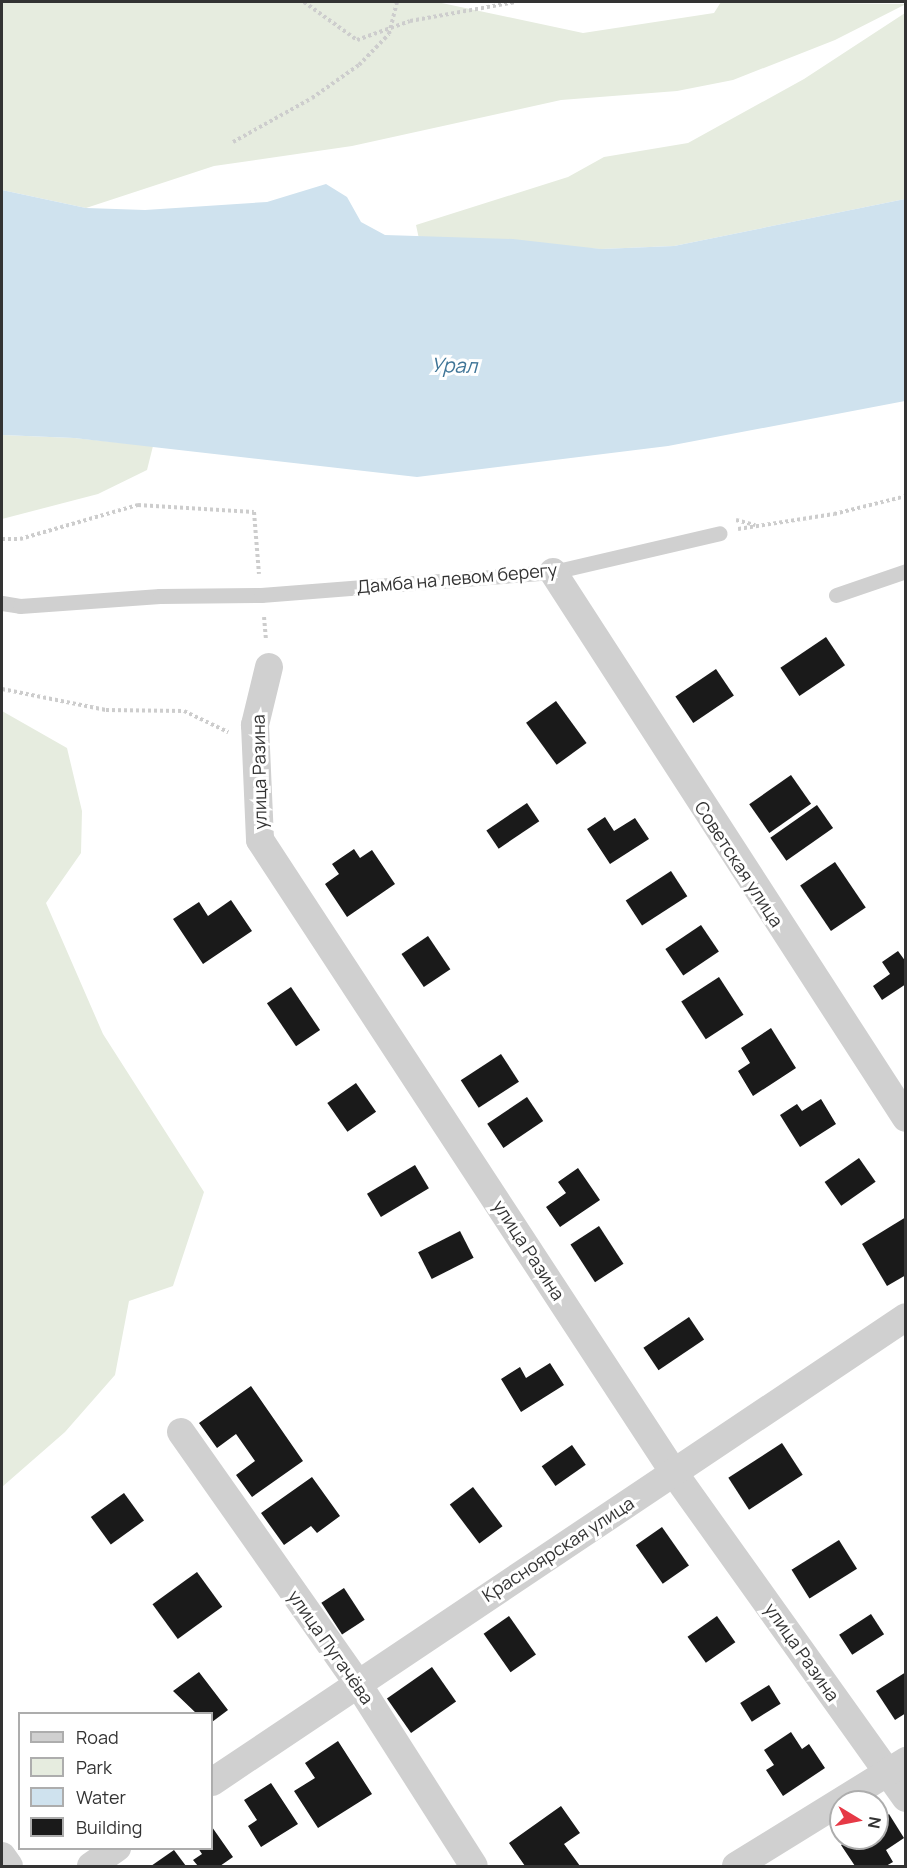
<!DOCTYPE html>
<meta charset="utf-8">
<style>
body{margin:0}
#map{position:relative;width:907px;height:1868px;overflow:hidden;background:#fff;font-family:Manrope,sans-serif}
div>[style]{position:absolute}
.green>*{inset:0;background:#e6ecdf}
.water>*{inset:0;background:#cfe2ee}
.building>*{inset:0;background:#1a1a1a;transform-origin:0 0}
.path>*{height:4px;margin-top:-2px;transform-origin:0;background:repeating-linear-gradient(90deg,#cdcdcd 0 3px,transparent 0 6px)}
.service>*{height:15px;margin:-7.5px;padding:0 7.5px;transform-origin:7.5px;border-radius:7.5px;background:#d0d0d0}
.minor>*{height:28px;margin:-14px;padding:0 14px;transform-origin:14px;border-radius:14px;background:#d0d0d0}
span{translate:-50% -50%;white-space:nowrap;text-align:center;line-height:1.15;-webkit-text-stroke:6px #fff;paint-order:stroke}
.street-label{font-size:18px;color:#333}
.water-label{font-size:20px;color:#3f7597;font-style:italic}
.frame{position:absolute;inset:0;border:3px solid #333;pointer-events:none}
.legend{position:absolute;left:18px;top:1712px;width:195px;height:138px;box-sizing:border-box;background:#fff;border:2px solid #adadad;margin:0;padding:8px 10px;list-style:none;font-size:18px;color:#333}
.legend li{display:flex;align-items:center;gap:12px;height:30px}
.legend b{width:30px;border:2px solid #adadad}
.north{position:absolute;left:829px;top:1790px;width:60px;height:60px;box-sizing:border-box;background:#fff;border:2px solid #adadad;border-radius:50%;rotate:100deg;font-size:16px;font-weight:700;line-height:24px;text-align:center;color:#333}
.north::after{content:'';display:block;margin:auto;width:21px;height:27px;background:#e63946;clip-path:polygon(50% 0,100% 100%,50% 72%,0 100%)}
</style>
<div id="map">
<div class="green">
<div style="clip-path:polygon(2px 2px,437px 2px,583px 33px,714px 13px,721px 2px,906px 4px,835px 40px,733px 80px,677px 91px,561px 100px,352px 146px,214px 166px,86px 208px,2px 190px)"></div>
<div style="clip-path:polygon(905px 13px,905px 199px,674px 246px,601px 249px,419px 239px,416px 225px,568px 177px,604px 157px,688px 143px,804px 79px)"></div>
<div style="clip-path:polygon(2px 435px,74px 438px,153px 446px,147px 470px,98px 494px,2px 519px)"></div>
<div style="clip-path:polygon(2px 711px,67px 748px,82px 811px,81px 853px,46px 903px,103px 1034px,204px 1192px,173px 1286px,129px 1301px,115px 1375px,65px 1432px,2px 1487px)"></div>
</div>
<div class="water">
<div style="clip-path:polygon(326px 184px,347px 197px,361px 222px,385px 235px,513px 239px,601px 249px,674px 246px,905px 199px,905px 401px,668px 446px,417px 477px,74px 438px,2px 435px,2px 190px,86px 208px,145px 210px,267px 202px)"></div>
</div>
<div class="building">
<div style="left:826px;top:637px;width:34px;height:55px;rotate:56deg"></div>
<div style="left:716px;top:669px;width:32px;height:49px;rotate:56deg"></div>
<div style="left:556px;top:701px;width:52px;height:37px;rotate:54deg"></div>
<div style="left:791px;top:775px;width:35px;height:51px;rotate:55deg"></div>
<div style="left:527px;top:803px;width:22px;height:49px;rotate:56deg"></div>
<div style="left:817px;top:805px;width:28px;height:57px;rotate:55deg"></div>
<div style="clip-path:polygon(605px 817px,614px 831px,635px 818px,649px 839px,610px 864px,587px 829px)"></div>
<div style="clip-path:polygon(354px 849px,360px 858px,372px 850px,395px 884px,347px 917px,325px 884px,339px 874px,332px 864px)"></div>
<div style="left:835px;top:862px;width:55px;height:42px;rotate:56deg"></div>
<div style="left:671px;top:871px;width:30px;height:54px;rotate:57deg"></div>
<div style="clip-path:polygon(231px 900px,252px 931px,203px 964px,173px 919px,199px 902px,208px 916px)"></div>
<div style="left:701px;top:925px;width:32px;height:43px;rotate:56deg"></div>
<div style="left:428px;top:936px;width:40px;height:32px;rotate:56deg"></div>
<div style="clip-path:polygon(898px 951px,906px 962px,906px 984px,882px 1000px,873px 986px,890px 974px,882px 962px)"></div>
<div style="left:719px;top:977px;width:45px;height:45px;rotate:57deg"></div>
<div style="left:291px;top:987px;width:52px;height:29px;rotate:56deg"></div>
<div style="clip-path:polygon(771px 1028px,796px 1068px,753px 1096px,738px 1071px,750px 1063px,741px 1048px)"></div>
<div style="left:501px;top:1054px;width:33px;height:48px;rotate:57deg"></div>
<div style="left:356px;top:1083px;width:35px;height:35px;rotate:55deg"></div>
<div style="left:527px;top:1097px;width:29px;height:48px;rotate:56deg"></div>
<div style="clip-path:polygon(821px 1099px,836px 1124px,800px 1147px,780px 1115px,797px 1104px,802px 1111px)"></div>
<div style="left:859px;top:1158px;width:29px;height:42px;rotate:55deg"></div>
<div style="left:415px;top:1165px;width:27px;height:56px;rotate:59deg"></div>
<div style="clip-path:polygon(578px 1168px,600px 1200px,560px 1227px,546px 1207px,566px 1193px,558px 1182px)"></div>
<div style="clip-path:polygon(906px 1217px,906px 1275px,887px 1286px,862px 1244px)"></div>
<div style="left:599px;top:1226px;width:45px;height:34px;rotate:57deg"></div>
<div style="left:460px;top:1231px;width:30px;height:47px;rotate:63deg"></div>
<div style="left:689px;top:1317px;width:27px;height:55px;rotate:56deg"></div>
<div style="clip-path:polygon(550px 1363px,564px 1385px,521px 1412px,501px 1379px,520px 1367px,526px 1378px)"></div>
<div style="clip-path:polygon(251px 1386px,303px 1461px,252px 1497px,236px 1475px,255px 1461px,236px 1434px,217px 1448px,199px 1423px)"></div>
<div style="left:782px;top:1443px;width:38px;height:64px;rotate:57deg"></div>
<div style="left:572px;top:1445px;width:24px;height:37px;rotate:55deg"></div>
<div style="clip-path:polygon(312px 1477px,340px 1516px,317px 1533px,311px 1526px,284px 1545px,261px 1513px)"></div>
<div style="left:473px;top:1487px;width:49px;height:29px;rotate:53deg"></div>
<div style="left:124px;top:1493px;width:34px;height:41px;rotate:54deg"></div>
<div style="left:662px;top:1527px;width:47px;height:32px;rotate:55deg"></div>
<div style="left:839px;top:1540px;width:34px;height:56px;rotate:58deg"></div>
<div style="left:197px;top:1572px;width:43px;height:55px;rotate:54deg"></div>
<div style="left:344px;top:1588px;width:38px;height:27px;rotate:57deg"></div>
<div style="left:871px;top:1614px;width:24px;height:38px;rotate:57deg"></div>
<div style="left:509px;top:1616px;width:47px;height:31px;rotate:55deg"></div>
<div style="left:717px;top:1616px;width:32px;height:36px;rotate:55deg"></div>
<div style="left:432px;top:1667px;width:42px;height:55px;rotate:55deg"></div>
<div style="clip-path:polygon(199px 1672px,228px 1710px,212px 1722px,212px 1714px,197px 1714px,173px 1691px)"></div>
<div style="clip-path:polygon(906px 1672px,906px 1713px,895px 1720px,876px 1691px)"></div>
<div style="left:769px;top:1685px;width:22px;height:34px;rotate:58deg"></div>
<div style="clip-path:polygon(791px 1732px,802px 1749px,809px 1744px,825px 1768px,783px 1796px,766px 1770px,774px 1765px,764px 1750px)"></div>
<div style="clip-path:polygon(338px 1741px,372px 1794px,318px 1828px,294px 1791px,315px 1778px,305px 1763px)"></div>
<div style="clip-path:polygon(271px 1783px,298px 1824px,261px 1847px,248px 1826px,257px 1820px,244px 1800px)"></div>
<div style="clip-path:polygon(561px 1806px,580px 1833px,564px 1844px,580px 1866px,525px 1866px,509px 1843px)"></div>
<div style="clip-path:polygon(889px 1814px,904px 1838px,886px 1850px,893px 1862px,886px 1866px,855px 1866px,841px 1845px,852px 1838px,877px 1838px,877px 1822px)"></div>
<div style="clip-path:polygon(212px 1827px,233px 1857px,220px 1866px,198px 1866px,193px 1860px,202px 1854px,198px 1848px,212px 1848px)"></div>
<div style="clip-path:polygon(174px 1850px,186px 1866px,151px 1866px)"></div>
</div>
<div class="path">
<div style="left:304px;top:2px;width:65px;rotate:35.6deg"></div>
<div style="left:357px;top:40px;width:56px;rotate:-19.7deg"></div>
<div style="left:410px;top:21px;width:108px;rotate:-10.2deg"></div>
<div style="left:233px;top:142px;width:90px;rotate:-29.1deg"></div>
<div style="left:312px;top:98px;width:57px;rotate:-35.1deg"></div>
<div style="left:359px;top:65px;width:43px;rotate:-45.9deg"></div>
<div style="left:389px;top:34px;width:33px;rotate:-76deg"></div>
<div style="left:736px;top:520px;width:20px;rotate:15deg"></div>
<div style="left:738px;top:529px;width:97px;rotate:-8.9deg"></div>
<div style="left:834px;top:514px;width:74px;rotate:-14deg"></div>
<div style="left:2px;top:539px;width:18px"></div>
<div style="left:20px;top:539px;width:123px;rotate:-16.1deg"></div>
<div style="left:138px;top:505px;width:116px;rotate:3.5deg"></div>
<div style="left:254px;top:512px;width:62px;rotate:85.4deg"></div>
<div style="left:264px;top:617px;width:22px;rotate:85deg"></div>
<div style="left:2px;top:689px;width:106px;rotate:11.4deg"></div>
<div style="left:106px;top:710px;width:78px;rotate:0.7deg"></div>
<div style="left:184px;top:711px;width:49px;rotate:25.5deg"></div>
</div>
<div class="service">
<div style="left:836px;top:595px;width:74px;rotate:-18.9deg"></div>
<div style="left:2px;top:603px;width:18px;rotate:9deg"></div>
<div style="left:20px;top:606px;width:140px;rotate:-4.1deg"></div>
<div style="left:160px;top:596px;width:101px;rotate:-0.6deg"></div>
<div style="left:261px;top:595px;width:293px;rotate:-4.5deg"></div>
<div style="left:553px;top:572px;width:171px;rotate:-13.1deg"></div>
</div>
<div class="minor">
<div style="left:553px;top:572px;width:650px;rotate:57.12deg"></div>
<div style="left:269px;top:667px;width:60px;rotate:103.6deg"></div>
<div style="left:255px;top:725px;width:115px;rotate:87.5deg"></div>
<div style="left:260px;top:840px;width:756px;rotate:56.81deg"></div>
<div style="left:674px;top:1473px;width:399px;rotate:54.5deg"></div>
<div style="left:181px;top:1432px;width:304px;rotate:54.9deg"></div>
<div style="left:356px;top:1681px;width:219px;rotate:57.5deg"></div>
<div style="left:212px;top:1782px;width:835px;rotate:-33.82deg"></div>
<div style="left:2px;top:1856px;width:12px;rotate:55deg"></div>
<div style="left:91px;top:1866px;width:32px;rotate:-35deg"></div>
<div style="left:736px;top:1866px;width:200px;rotate:-31.7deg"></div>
</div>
<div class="street-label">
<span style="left:457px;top:578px;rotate:-5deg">Дамба на левом берегу</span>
<span style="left:259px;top:772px;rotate:-91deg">улица Разина</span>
<span style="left:739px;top:864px;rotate:57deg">Советская улица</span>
<span style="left:529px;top:1250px;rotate:57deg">улица Разина</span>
<span style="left:558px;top:1549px;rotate:-33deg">Красноярская улица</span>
<span style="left:331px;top:1647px;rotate:55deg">улица Пугачёва</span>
<span style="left:802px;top:1652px;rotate:55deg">улица Разина</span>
</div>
<div class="water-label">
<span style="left:454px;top:365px;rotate:1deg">Урал</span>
</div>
<div class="frame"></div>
<ul class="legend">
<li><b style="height:8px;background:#d0d0d0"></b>Road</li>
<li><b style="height:16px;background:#e6ecdf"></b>Park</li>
<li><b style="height:16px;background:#cfe2ee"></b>Water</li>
<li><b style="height:16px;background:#1a1a1a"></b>Building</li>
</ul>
<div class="north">N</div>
</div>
